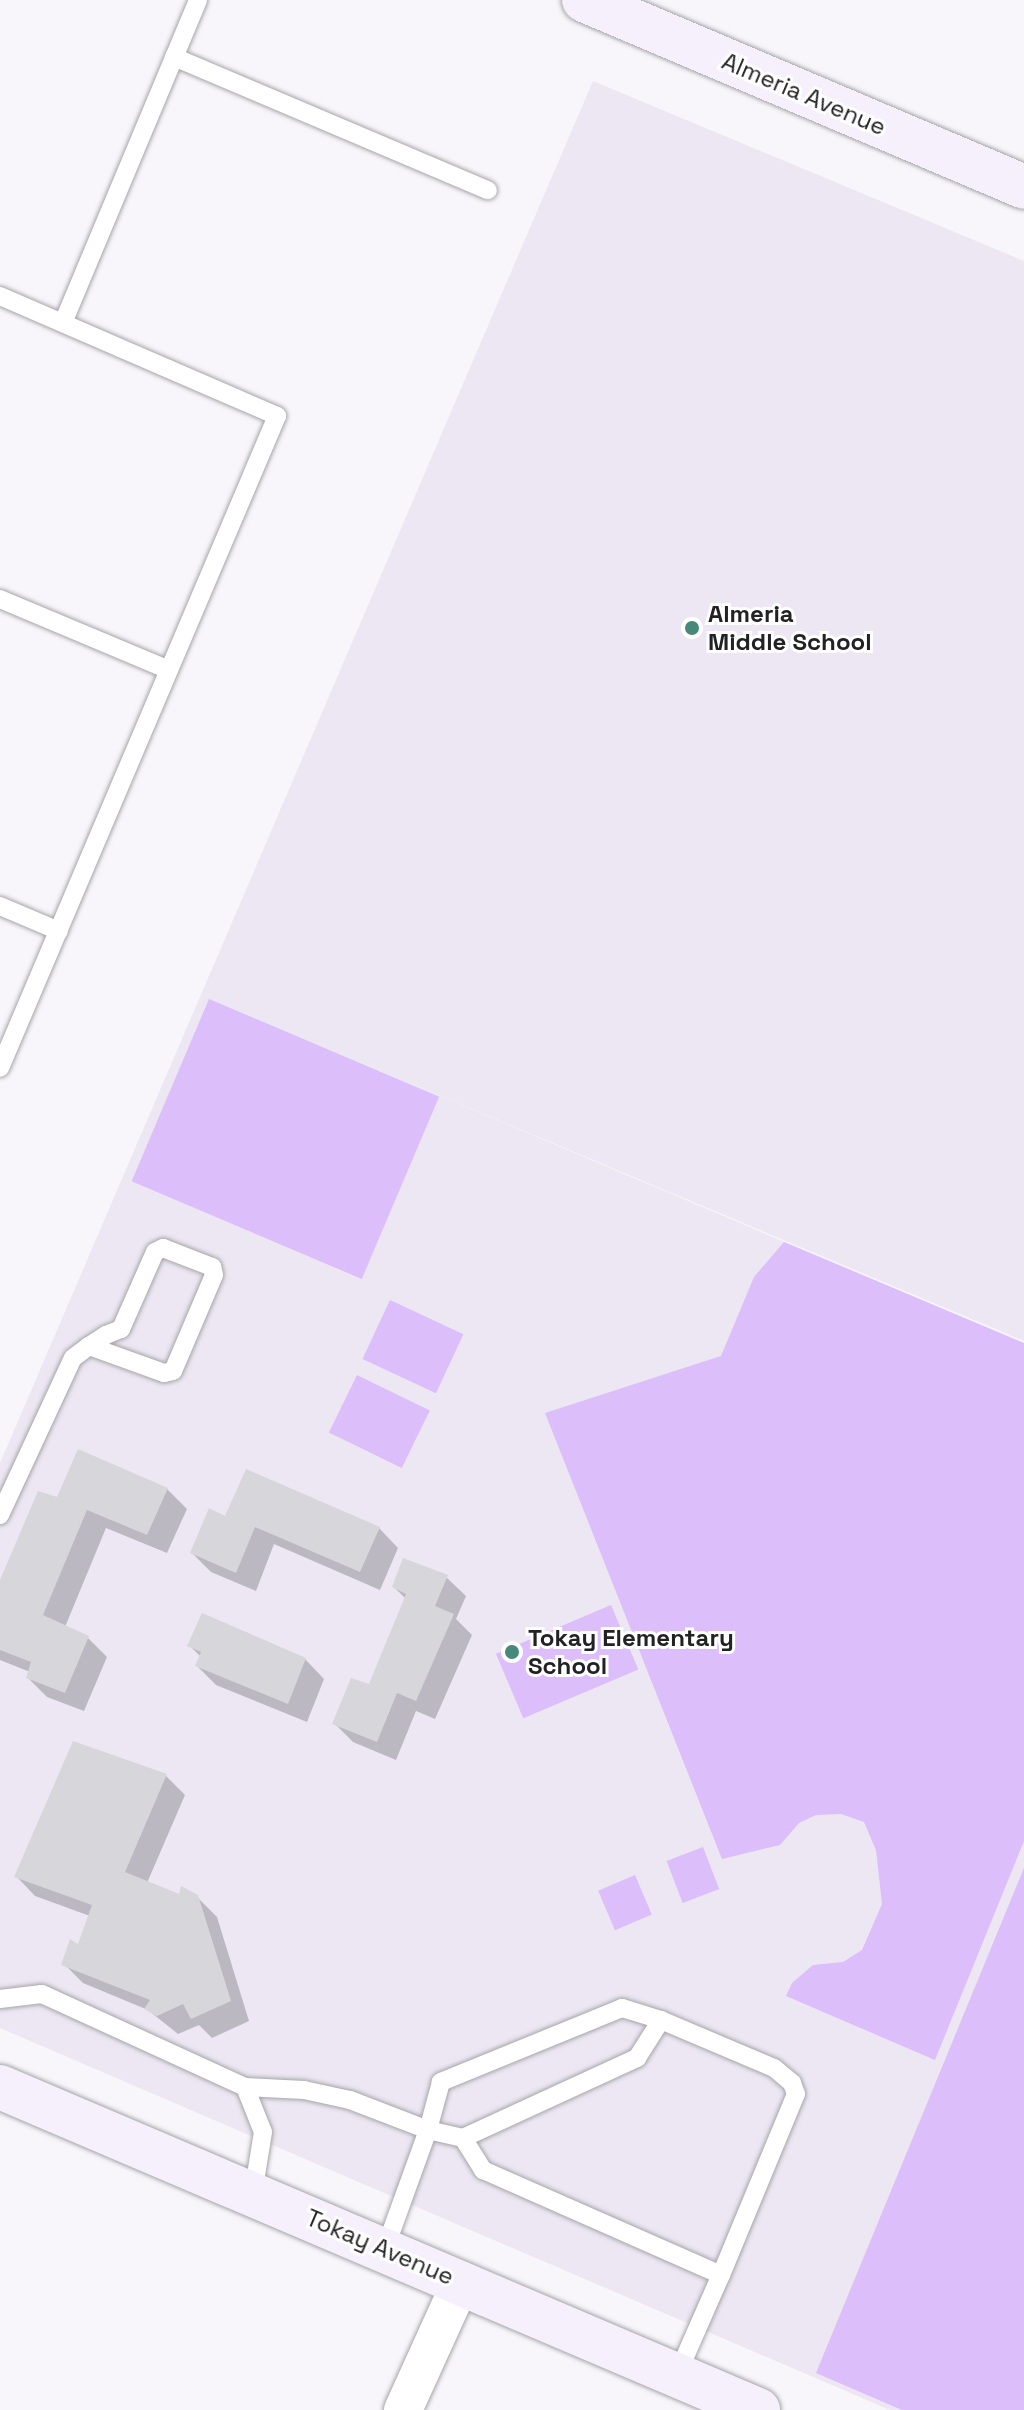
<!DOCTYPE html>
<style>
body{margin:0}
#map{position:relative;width:1024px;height:2410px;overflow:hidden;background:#f8f6fa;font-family:"Space Grotesk",sans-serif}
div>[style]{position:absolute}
.built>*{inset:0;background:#ece7f3}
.green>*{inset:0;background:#dbbefa;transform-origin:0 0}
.shadow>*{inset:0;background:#0003}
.building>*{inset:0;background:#d7d6da}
.roads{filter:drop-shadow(0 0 2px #a6a5a9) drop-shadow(0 0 2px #a6a5a9)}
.lane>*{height:18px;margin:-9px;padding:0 9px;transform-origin:9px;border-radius:9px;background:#fff}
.street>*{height:38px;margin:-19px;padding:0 19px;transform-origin:19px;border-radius:19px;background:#fff}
.secondary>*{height:44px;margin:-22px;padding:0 22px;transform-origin:22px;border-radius:22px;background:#f5f0fb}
.dots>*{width:22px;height:22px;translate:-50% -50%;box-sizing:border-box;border:4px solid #fff;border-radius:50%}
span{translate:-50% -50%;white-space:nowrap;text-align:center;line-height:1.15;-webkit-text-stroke:6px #fff;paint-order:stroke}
.street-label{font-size:24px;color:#222123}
.poi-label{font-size:24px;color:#222123;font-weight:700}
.left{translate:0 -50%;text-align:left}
</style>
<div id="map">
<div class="built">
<div style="clip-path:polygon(593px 81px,1024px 261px,1024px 1341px,355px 1060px,1024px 1343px,1024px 2410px,890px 2410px,0 2028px,0 1463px)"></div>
</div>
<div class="green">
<div style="left:209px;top:999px;width:250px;height:198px;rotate:23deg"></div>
<div style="clip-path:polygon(784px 1242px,1024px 1343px,1024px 1841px,935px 2060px,786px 1996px,792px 1983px,813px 1965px,843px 1962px,862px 1950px,882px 1904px,876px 1850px,864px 1822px,841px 1814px,816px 1815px,799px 1823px,780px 1845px,722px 1859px,545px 1413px,721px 1356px,754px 1277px)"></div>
<div style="left:390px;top:1300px;width:81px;height:65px;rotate:25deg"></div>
<div style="left:357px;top:1375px;width:81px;height:64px;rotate:26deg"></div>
<div style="left:611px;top:1605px;width:70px;height:125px;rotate:67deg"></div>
<div style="left:703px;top:1847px;width:45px;height:39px;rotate:69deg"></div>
<div style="clip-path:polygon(1024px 1868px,1024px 2410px,902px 2410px,816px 2373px)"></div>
<div style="left:635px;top:1875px;width:43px;height:40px;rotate:67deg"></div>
</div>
<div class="shadow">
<div style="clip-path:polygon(167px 1489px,187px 1509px,167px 1553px,106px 1528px,65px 1627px,88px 1638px,107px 1657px,84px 1711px,47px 1697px,28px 1678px,30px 1672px,0 1660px,0 1585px,58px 1499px)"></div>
<div style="clip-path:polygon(226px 1519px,379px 1528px,398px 1548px,380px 1590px,274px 1544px,256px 1591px,211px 1572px,192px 1553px)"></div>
<div style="clip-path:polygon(446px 1577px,466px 1596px,456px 1619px,472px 1635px,435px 1719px,416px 1711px,396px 1760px,353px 1742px,334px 1723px,370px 1686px,406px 1599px,394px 1587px)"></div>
<div style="clip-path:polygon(189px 1645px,305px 1659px,324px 1679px,307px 1722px,216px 1685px,197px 1666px,201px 1657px)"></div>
<div style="clip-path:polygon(74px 1743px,166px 1776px,185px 1795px,147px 1883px,180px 1897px,197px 1897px,217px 1917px,249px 2021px,212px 2038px,199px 2025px,178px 2034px,148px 2010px,83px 1983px,64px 1964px,79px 1947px,90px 1916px,35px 1896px,16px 1876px)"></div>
</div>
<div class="building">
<div style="clip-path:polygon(78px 1449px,168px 1488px,147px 1535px,87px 1510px,43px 1615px,89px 1636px,65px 1693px,26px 1678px,31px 1662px,0 1650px,0 1580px,38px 1491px,57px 1497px)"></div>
<div style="clip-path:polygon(246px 1469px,380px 1527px,360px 1572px,255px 1527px,236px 1573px,190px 1553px,209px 1508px,225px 1516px)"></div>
<div style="clip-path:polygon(403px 1558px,448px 1575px,435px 1606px,454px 1614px,416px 1701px,397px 1693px,377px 1742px,332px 1724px,351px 1678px,369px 1684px,406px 1594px,392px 1587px)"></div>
<div style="clip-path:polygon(202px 1613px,306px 1658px,288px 1704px,195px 1666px,201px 1652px,187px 1646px)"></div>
<div style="clip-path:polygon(73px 1741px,167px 1774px,125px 1872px,179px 1894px,181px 1886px,198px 1895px,231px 2001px,191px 2019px,183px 2004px,157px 2016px,144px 2009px,150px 2000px,61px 1965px,70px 1939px,78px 1944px,92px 1905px,14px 1877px)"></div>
</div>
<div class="roads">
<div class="lane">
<div style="left:174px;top:57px;width:341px;rotate:23deg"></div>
<div style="left:0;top:296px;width:302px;rotate:23.4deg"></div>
<div style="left:277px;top:416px;width:708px;rotate:113.02deg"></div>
<div style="left:63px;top:323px;width:350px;rotate:-67.3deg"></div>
<div style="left:0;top:599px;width:183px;rotate:22.8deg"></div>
<div style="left:0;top:906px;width:64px;rotate:23deg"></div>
<div style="left:0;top:1515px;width:173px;rotate:-65.1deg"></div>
<div style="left:73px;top:1358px;width:20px;rotate:-37deg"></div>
<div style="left:89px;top:1346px;width:20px;rotate:-33deg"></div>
<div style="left:106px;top:1335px;width:16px;rotate:-22deg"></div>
<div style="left:121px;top:1329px;width:84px;rotate:-66.2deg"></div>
<div style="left:155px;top:1252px;width:9px;rotate:-27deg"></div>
<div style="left:163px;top:1248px;width:53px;rotate:21.2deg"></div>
<div style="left:212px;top:1267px;width:8px;rotate:76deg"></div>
<div style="left:214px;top:1275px;width:104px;rotate:113.1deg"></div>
<div style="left:173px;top:1371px;width:9px;rotate:167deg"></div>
<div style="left:164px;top:1373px;width:80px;rotate:-160.2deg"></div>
<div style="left:0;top:1999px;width:42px;rotate:-6.8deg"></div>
<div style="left:42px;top:1994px;width:223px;rotate:24.6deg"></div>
<div style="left:245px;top:2087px;width:48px;rotate:68.2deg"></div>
<div style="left:263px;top:2132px;width:63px;rotate:99.2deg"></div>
<div style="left:245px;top:2087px;width:59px;rotate:2.9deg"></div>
<div style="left:304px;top:2090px;width:47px;rotate:12.3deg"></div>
<div style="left:350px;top:2100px;width:84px;rotate:21deg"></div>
<div style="left:428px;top:2130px;width:127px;rotate:109.9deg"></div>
<div style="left:463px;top:2138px;width:38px;rotate:58deg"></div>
<div style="left:483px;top:2170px;width:260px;rotate:23.8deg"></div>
<div style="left:721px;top:2275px;width:196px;rotate:-67.5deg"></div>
<div style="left:796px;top:2094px;width:12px;rotate:-110deg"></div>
<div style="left:792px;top:2083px;width:23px;rotate:-140deg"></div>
<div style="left:774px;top:2068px;width:123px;rotate:-157deg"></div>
<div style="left:661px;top:2020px;width:41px;rotate:-162.9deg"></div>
<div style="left:622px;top:2008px;width:196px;rotate:157.8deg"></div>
<div style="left:441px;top:2082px;width:50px;rotate:105.2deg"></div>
<div style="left:428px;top:2130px;width:36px;rotate:13deg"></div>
<div style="left:463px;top:2138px;width:192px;rotate:-24.7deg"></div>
<div style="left:637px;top:2058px;width:45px;rotate:-57.7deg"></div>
<div style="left:677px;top:2375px;width:109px;rotate:-66.3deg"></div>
</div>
<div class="street">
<div style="left:403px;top:2410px;width:141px;rotate:-65.6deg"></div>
</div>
<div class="secondary">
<div style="left:584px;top:0;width:478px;rotate:23deg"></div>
<div style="left:0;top:2087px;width:824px;rotate:23.08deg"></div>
</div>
</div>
<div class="dots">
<div style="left:692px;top:628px;background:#46897c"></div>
<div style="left:512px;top:1652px;background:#46897c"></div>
</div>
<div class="street-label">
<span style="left:804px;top:94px;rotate:23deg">Almeria Avenue</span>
<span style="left:380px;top:2247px;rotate:23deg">Tokay Avenue</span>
</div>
<div class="poi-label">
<span class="left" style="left:708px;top:628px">Almeria<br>Middle School</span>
<span class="left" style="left:528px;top:1652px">Tokay Elementary<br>School</span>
</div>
</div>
